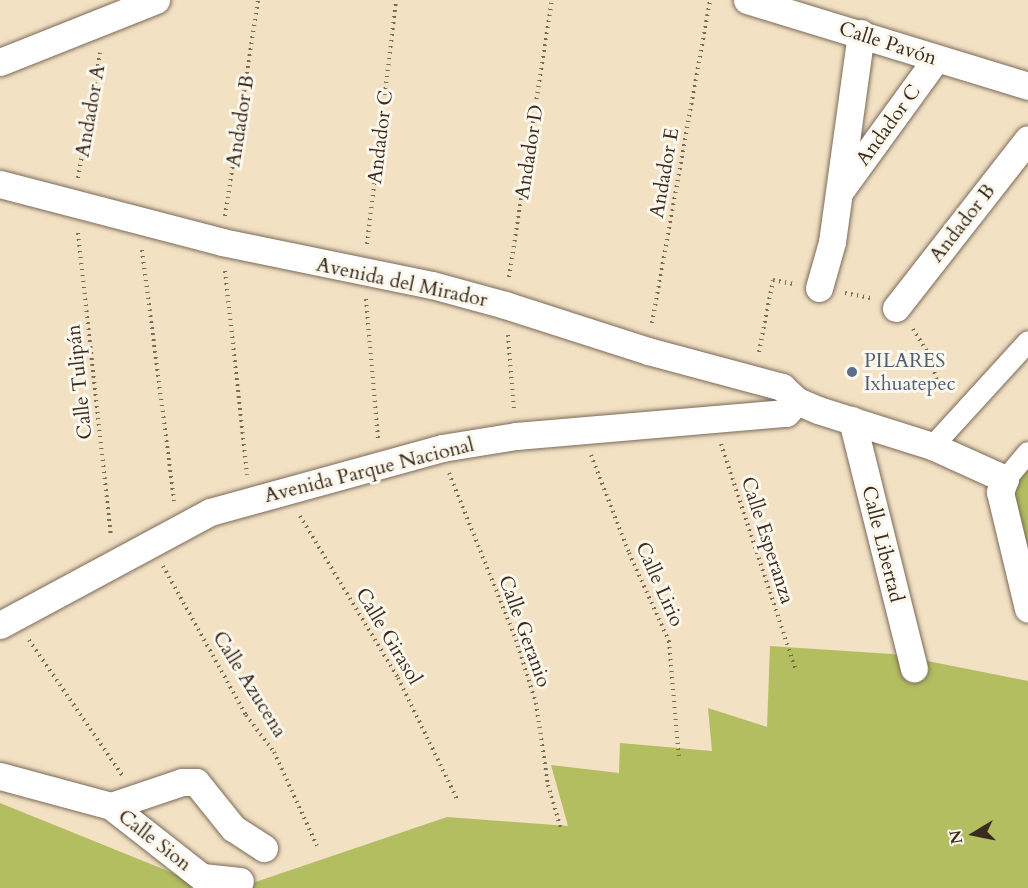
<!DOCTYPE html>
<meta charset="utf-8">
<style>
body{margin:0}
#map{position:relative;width:1028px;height:888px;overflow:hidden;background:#f3e1c4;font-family:Cardo,serif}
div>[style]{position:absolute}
.green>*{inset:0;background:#b2be60}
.path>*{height:4px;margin-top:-2px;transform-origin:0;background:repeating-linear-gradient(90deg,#7b6a58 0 1.5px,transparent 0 6px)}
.roads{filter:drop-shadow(0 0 2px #7b6a58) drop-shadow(0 0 2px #7b6a58)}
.pedestrian>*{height:21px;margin:-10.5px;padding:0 10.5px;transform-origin:10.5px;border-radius:10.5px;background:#fff}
.minor>*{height:27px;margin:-13.5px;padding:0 13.5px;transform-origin:13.5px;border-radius:13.5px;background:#fff}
.dots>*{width:16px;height:16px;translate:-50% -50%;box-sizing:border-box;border:3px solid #fbf7ec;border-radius:50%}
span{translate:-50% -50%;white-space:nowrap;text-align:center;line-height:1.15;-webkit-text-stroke:6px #fbf7ec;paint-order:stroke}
.street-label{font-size:20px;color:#3b2a1e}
.service-label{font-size:20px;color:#4e5e75}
.left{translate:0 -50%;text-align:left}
.north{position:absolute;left:944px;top:804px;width:60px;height:60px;-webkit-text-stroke:4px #fbf7ec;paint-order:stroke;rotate:260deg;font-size:16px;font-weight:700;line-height:24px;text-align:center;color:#3b2a1e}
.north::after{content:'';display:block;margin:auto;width:21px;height:27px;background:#3b2a1e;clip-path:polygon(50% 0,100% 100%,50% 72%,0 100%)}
</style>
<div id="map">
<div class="green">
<div style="clip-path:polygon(1028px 456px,1028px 577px,1006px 488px)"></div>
<div style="clip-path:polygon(770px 646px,892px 654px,1028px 681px,1028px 888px,238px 888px,447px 817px,568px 826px,551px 765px,619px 773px,620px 743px,712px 751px,708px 708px,767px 727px)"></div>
<div style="clip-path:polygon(0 803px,210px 888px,0 888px)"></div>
</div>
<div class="path">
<div style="left:78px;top:178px;width:127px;rotate:-80deg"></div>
<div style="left:225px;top:216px;width:219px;rotate:-81.3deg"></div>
<div style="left:78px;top:233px;width:305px;rotate:83.8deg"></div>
<div style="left:367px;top:244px;width:246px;rotate:-83.2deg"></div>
<div style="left:142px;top:250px;width:253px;rotate:82.7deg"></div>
<div style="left:225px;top:271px;width:205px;rotate:83.8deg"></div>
<div style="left:509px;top:277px;width:280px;rotate:-81.2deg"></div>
<div style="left:845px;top:293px;width:26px;rotate:11deg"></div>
<div style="left:366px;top:299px;width:140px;rotate:85.1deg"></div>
<div style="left:652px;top:323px;width:328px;rotate:-79.8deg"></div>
<div style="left:913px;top:329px;width:31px;rotate:58deg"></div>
<div style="left:929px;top:355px;width:30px;rotate:73deg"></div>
<div style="left:508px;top:335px;width:74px;rotate:85.4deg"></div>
<div style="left:759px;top:352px;width:73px;rotate:-79deg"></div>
<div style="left:773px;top:280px;width:21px;rotate:11deg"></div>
<div style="left:721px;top:444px;width:239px;rotate:71.7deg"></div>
<div style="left:591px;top:455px;width:105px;rotate:68.8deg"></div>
<div style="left:629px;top:553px;width:97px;rotate:65.6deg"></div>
<div style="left:669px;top:641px;width:118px;rotate:85.2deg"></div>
<div style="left:449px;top:473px;width:180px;rotate:68.1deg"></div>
<div style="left:516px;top:640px;width:66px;rotate:72.4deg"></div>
<div style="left:536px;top:703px;width:83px;rotate:81.7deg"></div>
<div style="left:548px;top:785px;width:46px;rotate:73.5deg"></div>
<div style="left:300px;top:516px;width:189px;rotate:58.8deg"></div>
<div style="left:398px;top:678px;width:137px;rotate:64deg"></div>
<div style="left:163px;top:566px;width:171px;rotate:60.9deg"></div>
<div style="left:246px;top:715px;width:46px;rotate:52.9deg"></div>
<div style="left:274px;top:752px;width:103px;rotate:65.4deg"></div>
<div style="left:29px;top:640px;width:164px;rotate:55.4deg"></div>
</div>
<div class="roads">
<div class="pedestrian">
<div style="left:932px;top:446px;width:142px;rotate:-47.6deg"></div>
<div style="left:1005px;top:479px;width:35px;rotate:-50deg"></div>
</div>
<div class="minor">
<div style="left:747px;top:0;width:294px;rotate:17deg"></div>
<div style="left:0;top:62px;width:168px;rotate:-21.7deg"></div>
<div style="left:0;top:184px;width:229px;rotate:14.6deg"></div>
<div style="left:222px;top:242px;width:214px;rotate:11.6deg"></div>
<div style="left:432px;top:285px;width:76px;rotate:15.3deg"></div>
<div style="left:505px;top:305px;width:150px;rotate:17.8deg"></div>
<div style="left:648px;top:351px;width:139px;rotate:15deg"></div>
<div style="left:782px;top:387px;width:21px;rotate:43deg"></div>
<div style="left:797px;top:401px;width:23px;rotate:23deg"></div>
<div style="left:818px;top:410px;width:120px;rotate:17.5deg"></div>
<div style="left:932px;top:446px;width:80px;rotate:24.3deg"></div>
<div style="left:1005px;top:479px;width:14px;rotate:111deg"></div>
<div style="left:1000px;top:492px;width:120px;rotate:76.5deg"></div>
<div style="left:840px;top:191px;width:163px;rotate:-54deg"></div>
<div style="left:819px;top:288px;width:48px;rotate:-74.2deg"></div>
<div style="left:832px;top:242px;width:211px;rotate:-82.1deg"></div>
<div style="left:896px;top:308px;width:214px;rotate:-52deg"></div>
<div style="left:852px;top:420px;width:256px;rotate:76deg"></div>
<div style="left:0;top:625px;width:238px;rotate:-28.3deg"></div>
<div style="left:210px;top:512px;width:241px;rotate:-15.4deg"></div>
<div style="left:442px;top:448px;width:75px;rotate:-9.2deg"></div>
<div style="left:516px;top:436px;width:271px;rotate:-4.9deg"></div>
<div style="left:786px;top:413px;width:16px;rotate:-47deg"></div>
<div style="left:0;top:776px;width:115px;rotate:15.1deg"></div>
<div style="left:111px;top:806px;width:115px;rotate:38deg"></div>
<div style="left:202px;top:877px;width:38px;rotate:6deg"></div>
<div style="left:111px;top:806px;width:75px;rotate:-18.7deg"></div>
<div style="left:182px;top:782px;width:14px"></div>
<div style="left:196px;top:782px;width:59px;rotate:51.2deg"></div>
<div style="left:233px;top:828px;width:37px;rotate:33deg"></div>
</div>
</div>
<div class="dots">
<div style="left:852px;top:372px;background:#5c6f8a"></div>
</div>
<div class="street-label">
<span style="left:888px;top:43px;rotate:18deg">Calle Pavón</span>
<span style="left:90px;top:111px;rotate:-80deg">Andador A</span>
<span style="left:240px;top:121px;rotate:-81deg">Andador B</span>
<span style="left:888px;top:125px;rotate:-54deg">Andador C</span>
<span style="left:380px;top:137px;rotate:-83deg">Andador C</span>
<span style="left:529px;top:152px;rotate:-81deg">Andador D</span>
<span style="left:664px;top:173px;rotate:-80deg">Andador E</span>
<span style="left:962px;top:223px;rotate:-52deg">Andador B</span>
<span style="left:402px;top:282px;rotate:12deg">Avenida del Mirador</span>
<span style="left:79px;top:382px;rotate:-96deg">Calle Tulipán</span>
<span style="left:369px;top:470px;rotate:-14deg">Avenida Parque Nacional</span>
<span style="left:768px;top:540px;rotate:72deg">Calle Esperanza</span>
<span style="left:883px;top:544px;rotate:76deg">Calle Libertad</span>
<span style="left:660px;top:584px;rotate:66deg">Calle Lirio</span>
<span style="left:525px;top:631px;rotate:70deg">Calle Geranio</span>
<span style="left:389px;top:636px;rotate:59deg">Calle Girasol</span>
<span style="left:250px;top:684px;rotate:58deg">Calle Azucena</span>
<span style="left:155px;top:840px;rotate:38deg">Calle Sion</span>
</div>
<div class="service-label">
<span class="left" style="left:864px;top:372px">PILARES<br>Ixhuatepec</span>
</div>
<div class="north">N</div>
</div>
